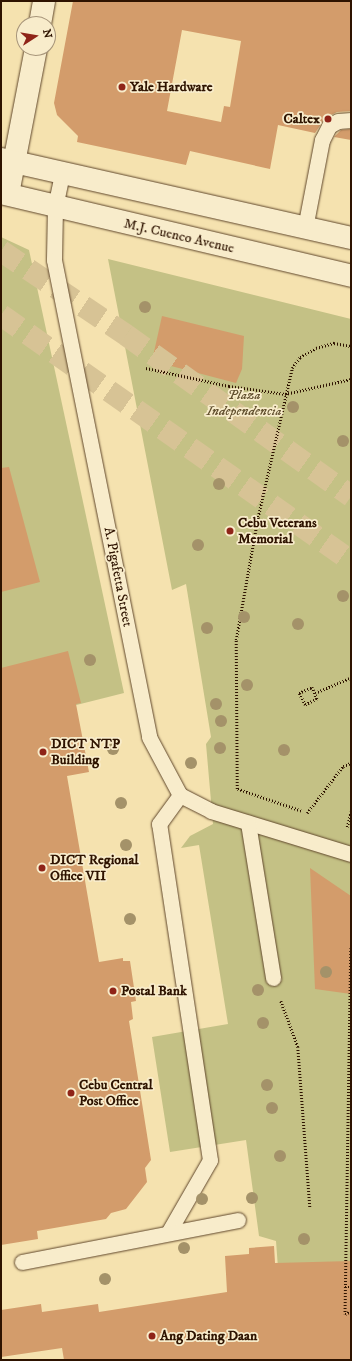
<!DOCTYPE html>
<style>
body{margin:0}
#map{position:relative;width:352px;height:1361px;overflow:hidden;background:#f5e2af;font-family:"IM FELL DW Pica",serif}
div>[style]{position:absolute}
.green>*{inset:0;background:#c4c185}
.building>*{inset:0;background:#d39c6b}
.trunk-tunnel>*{height:22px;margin-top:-11px;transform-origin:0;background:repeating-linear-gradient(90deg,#d7c395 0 22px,transparent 0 33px)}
.path>*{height:2.5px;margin-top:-1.25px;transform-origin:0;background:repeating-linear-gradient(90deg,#2e1300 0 1px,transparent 0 3px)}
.roads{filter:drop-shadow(0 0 1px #60472c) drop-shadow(0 0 1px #60472c)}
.service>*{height:15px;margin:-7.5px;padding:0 7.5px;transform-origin:7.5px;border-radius:7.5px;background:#f8eccb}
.tertiary>*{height:22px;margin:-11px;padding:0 11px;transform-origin:11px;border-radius:11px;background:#f8eccb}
.secondary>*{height:22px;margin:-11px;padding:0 11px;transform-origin:11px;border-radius:11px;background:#f8eccb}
.trees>*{width:12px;height:12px;margin:-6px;border-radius:50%;background:#a49269}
.dots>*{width:11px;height:11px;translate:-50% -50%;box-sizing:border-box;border:2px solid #f8eccb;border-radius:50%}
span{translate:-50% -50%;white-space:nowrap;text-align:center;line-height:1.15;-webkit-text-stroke:3.5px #f8eccb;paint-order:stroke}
.poi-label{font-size:14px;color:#2e1300;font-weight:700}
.left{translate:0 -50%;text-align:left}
.right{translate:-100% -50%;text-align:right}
.street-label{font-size:14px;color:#2e1300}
.park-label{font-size:14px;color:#62502f;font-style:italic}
.frame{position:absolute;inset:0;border:2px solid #2e1300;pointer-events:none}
.north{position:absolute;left:16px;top:16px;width:40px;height:40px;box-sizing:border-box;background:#f8eccb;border:1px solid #a7957a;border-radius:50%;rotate:78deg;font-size:11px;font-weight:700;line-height:16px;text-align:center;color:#2e1300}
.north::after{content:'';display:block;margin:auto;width:14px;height:18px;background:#8f2418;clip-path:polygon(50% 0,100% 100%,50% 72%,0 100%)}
</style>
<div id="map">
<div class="green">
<div style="clip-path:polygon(1px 237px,29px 250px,124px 693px,1px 724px)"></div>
<div style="clip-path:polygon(108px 259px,351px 319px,351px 1360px,283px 1335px,276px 1241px,259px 1236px,246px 1140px,170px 1152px,152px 1037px,228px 1024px,199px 845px,181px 848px,190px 836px,213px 824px,206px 744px,211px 737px,186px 584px,172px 590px)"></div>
</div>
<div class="building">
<div style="clip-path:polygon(evenodd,73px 1px,351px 1px,351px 111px,337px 112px,325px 118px,315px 133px,278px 125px,270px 169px,190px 151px,186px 165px,77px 142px,78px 136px,57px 115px,54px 103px,73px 1px,182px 30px,241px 41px,230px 107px,224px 106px,221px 122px,167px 111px,182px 30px)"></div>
<div style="clip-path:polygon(351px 129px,351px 140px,334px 137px,341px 130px)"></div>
<div style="clip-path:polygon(162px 316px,244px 336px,242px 369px,236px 383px,152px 361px)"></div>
<div style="clip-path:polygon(9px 467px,40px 582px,1px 592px,1px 468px)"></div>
<div style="clip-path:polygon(68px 651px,81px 703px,76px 704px,89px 772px,67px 776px,99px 962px,123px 958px,123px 961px,130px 961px,136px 1001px,131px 1002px,133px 1019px,129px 1021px,151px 1160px,145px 1168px,147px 1182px,126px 1209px,111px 1213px,106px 1219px,37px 1231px,38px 1239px,1px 1245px,1px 668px)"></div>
<div style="clip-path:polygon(310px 868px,351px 896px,351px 994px,315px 989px)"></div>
<div style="clip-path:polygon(274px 1246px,275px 1263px,351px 1261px,351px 1360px,64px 1360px,62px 1348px,1px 1357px,1px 1310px,41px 1304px,42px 1312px,98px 1304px,99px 1312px,227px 1292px,225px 1256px,249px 1254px,249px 1248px)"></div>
</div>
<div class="trunk-tunnel">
<div style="left:1px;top:251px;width:151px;rotate:33.9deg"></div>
<div style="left:126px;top:335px;width:277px;rotate:35.6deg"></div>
<div style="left:1px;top:315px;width:428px;rotate:35.1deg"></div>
</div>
<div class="path">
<div style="left:146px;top:368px;width:85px;rotate:12.2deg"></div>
<div style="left:229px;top:386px;width:57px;rotate:8.1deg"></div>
<div style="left:285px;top:394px;width:68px;rotate:-12.8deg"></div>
<div style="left:312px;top:687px;width:13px;rotate:67deg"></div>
<div style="left:317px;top:699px;width:13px;rotate:153deg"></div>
<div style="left:305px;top:705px;width:13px;rotate:-117deg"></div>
<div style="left:299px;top:693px;width:14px;rotate:-25deg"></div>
<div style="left:315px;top:693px;width:39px;rotate:-23deg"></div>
<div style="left:301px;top:811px;width:68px;rotate:-161deg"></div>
<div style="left:237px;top:789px;width:149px;rotate:-90.4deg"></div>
<div style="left:236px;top:640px;width:125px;rotate:-79.9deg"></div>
<div style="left:258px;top:517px;width:153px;rotate:-77.1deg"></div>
<div style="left:292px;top:368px;width:14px;rotate:-54deg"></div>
<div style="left:300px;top:357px;width:18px;rotate:-29deg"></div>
<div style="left:316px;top:348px;width:19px;rotate:-16deg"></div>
<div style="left:334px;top:343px;width:17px;rotate:10deg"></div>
<div style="left:307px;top:813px;width:59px;rotate:-52.5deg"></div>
<div style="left:343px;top:766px;width:9px;rotate:-21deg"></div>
<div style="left:347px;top:827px;width:16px;rotate:-76deg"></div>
<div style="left:351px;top:948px;width:366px;rotate:90.9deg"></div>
<div style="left:345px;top:1314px;width:7px;rotate:-27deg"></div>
<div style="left:281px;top:1001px;width:49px;rotate:69.7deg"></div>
<div style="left:298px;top:1047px;width:161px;rotate:85.7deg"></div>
<div style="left:345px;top:1287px;width:6px"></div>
</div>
<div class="roads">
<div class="service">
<div style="left:62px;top:174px;width:34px;rotate:102deg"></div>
<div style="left:55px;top:207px;width:53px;rotate:91.1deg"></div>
<div style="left:54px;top:260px;width:486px;rotate:78.7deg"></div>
<div style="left:149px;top:737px;width:66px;rotate:61.9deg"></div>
<div style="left:180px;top:795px;width:35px;rotate:27deg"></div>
<div style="left:211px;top:811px;width:146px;rotate:17.1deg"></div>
<div style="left:305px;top:228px;width:90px;rotate:-79.1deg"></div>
<div style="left:322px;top:140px;width:16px;rotate:-63deg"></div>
<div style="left:329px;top:126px;width:10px;rotate:-29deg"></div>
<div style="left:338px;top:121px;width:13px;rotate:-4deg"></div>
<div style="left:248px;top:823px;width:157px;rotate:80.8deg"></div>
<div style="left:168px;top:1233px;width:84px;rotate:-60.1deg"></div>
<div style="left:210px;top:1160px;width:340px;rotate:-98.6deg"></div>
<div style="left:159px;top:824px;width:36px;rotate:-54deg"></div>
<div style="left:22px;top:1262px;width:220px;rotate:-11deg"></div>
</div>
<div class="tertiary">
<div style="left:40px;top:24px;width:23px;rotate:-80deg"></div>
<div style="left:8px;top:194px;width:149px;rotate:-79.1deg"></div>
</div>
<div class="secondary">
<div style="left:1px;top:159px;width:359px;rotate:12.7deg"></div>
<div style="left:1px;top:193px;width:360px;rotate:13.3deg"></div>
</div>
</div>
<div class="trees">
<div style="left:145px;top:307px"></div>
<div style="left:293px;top:407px"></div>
<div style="left:343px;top:441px"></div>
<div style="left:219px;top:484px"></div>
<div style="left:198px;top:545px"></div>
<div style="left:343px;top:596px"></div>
<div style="left:244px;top:617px"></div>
<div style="left:298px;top:624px"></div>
<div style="left:207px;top:628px"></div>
<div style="left:90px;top:660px"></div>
<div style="left:247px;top:685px"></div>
<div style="left:216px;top:704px"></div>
<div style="left:221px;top:721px"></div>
<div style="left:220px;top:748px"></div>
<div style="left:113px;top:749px"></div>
<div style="left:284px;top:750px"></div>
<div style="left:191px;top:763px"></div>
<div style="left:121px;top:803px"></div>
<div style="left:126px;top:845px"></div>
<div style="left:130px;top:919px"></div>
<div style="left:326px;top:972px"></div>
<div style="left:258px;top:990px"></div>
<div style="left:263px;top:1023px"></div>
<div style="left:267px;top:1085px"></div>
<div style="left:272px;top:1108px"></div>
<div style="left:280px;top:1156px"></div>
<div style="left:252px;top:1198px"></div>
<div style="left:202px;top:1199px"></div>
<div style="left:304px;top:1239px"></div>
<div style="left:184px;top:1248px"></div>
<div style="left:105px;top:1279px"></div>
</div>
<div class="dots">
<div style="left:122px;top:87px;background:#8f2418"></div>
<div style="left:328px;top:119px;background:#8f2418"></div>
<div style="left:230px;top:531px;background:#8f2418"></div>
<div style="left:43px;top:752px;background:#8f2418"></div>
<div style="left:42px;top:868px;background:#8f2418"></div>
<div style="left:113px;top:991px;background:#8f2418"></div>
<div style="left:71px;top:1093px;background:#8f2418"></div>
<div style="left:152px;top:1336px;background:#8f2418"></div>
</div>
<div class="poi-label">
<span class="left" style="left:130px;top:87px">Yale Hardware</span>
<span class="right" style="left:320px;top:119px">Caltex</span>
<span class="left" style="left:238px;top:531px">Cebu Veterans<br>Memorial</span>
<span class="left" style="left:51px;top:752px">DICT NTP<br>Building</span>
<span class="left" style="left:50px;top:868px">DICT Regional<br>Office VII</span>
<span class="left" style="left:121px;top:991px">Postal Bank</span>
<span class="left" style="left:79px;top:1093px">Cebu Central<br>Post Office</span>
<span class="left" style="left:160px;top:1336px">Ang Dating Daan</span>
</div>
<div class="street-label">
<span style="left:179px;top:236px;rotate:13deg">M.J. Cuenco Avenue</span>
<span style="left:118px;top:577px;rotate:79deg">A. Pigafetta Street</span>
</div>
<div class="park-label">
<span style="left:244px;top:403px">Plaza<br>Independencia</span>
</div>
<div class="frame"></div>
<div class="north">N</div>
</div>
